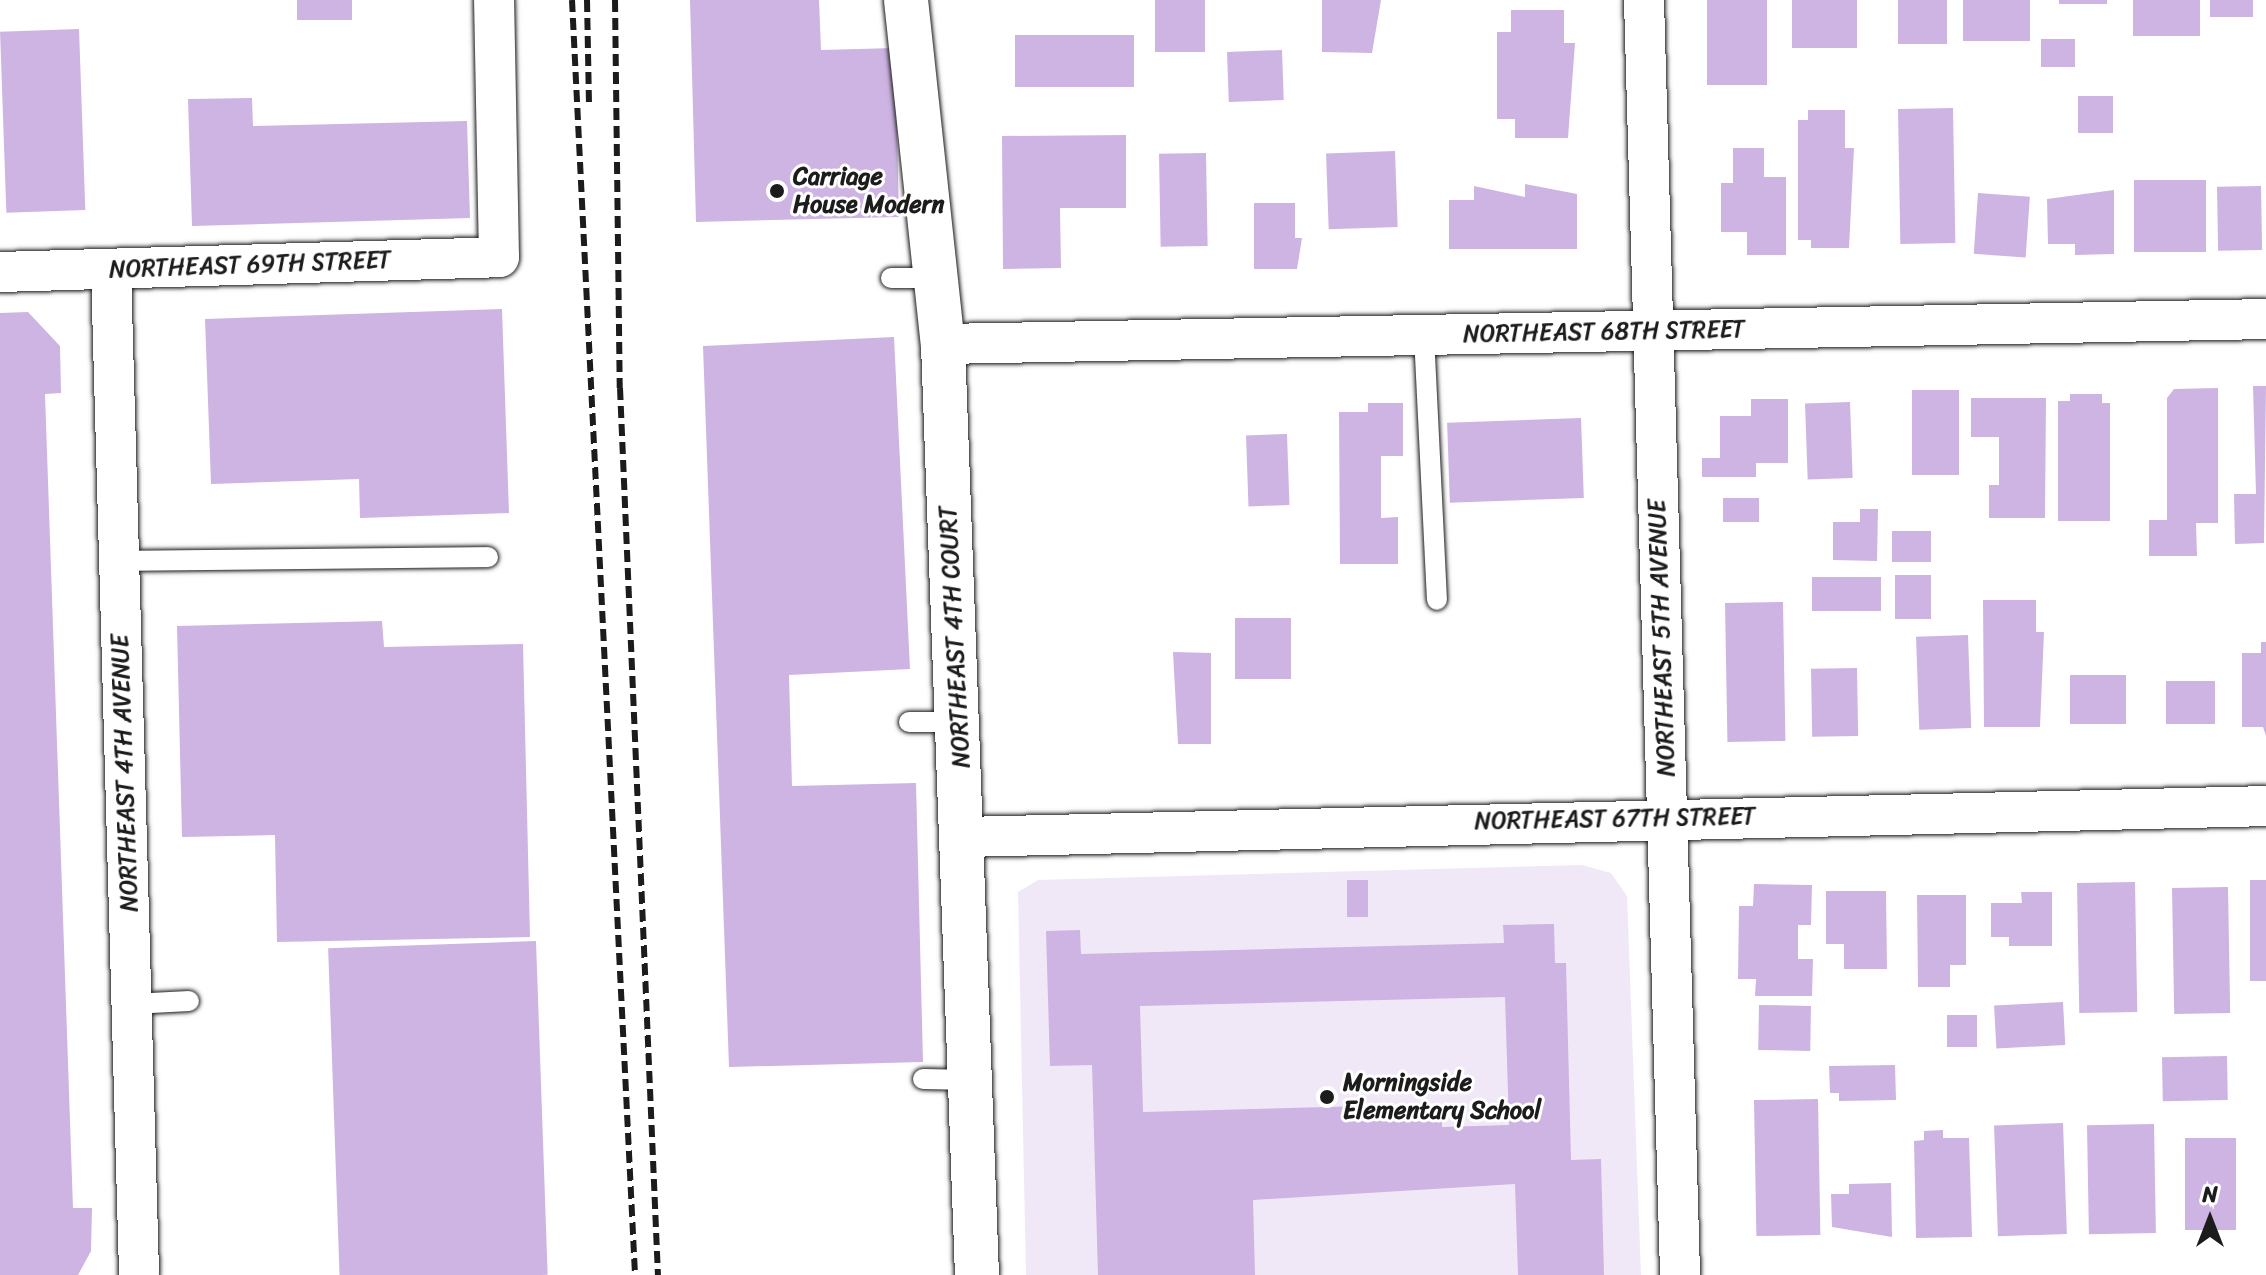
<!DOCTYPE html>
<style>
body{margin:0}
#map{position:relative;width:2266px;height:1275px;overflow:hidden;background:#fff;font-family:Sriracha,sans-serif}
div>[style]{position:absolute}
.built>*{inset:0;background:#f0e8f7}
.building>*{inset:0;background:#cdb4e3;transform-origin:0 0}
.roads{filter:drop-shadow(0 0 2px #1c1c1c) drop-shadow(0 0 2px #1c1c1c)}
.lane>*{height:20px;margin:-10px;padding:0 10px;transform-origin:10px;border-radius:10px;background:#fff}
.street>*{height:40px;margin:-20px;padding:0 20px;transform-origin:20px;border-radius:20px;background:#fff}
.secondary>*{height:44px;margin:-22px;padding:0 22px;transform-origin:22px;border-radius:22px;background:#fff}
.rail>*{height:6px;margin-top:-3px;transform-origin:0;background:repeating-linear-gradient(90deg,#1c1c1c 0 12px,transparent 0 18px)}
.dots>*{width:22px;height:22px;translate:-50% -50%;box-sizing:border-box;border:4px solid #fff;border-radius:50%}
span{translate:-50% -50%;white-space:nowrap;text-align:center;line-height:1.15;-webkit-text-stroke:6px #fff;paint-order:stroke}
.poi-label{font-size:24px;color:#1c1c1c;font-weight:700}
.left{translate:0 -50%;text-align:left}
.street-label{font-size:24px;color:#1c1c1c}
.north{position:absolute;left:2170px;top:1179px;width:80px;height:80px;-webkit-text-stroke:6px #fff;paint-order:stroke;rotate:0deg;font-size:22px;font-weight:700;line-height:32px;text-align:center;color:#1c1c1c}
.north::after{content:'';display:block;margin:auto;width:28px;height:36px;background:#1c1c1c;clip-path:polygon(50% 0,100% 100%,50% 72%,0 100%)}
</style>
<div id="map">
<div class="built">
<div style="clip-path:polygon(1582px 865px,1611px 873px,1627px 896px,1641px 1275px,1026px 1275px,1018px 892px,1038px 880px)"></div>
</div>
<div class="building">
<div style="left:297px;top:0;width:55px;height:20px"></div>
<div style="clip-path:polygon(690px 0,819px 0,821px 50px,895px 48px,899px 217px,696px 222px)"></div>
<div style="left:1155px;top:0;width:50px;height:52px"></div>
<div style="clip-path:polygon(1322px 0,1381px 0,1372px 53px,1322px 52px)"></div>
<div style="left:1707px;top:0;width:60px;height:85px"></div>
<div style="left:1792px;top:0;width:65px;height:48px"></div>
<div style="left:1898px;top:0;width:49px;height:44px"></div>
<div style="left:1963px;top:0;width:67px;height:41px"></div>
<div style="left:2059px;top:0;width:48px;height:4px"></div>
<div style="left:2133px;top:0;width:67px;height:36px"></div>
<div style="left:2210px;top:0;width:43px;height:17px"></div>
<div style="clip-path:polygon(1511px 10px,1564px 10px,1564px 43px,1575px 43px,1568px 138px,1515px 138px,1515px 119px,1497px 119px,1497px 32px,1511px 32px)"></div>
<div style="left:79px;top:29px;width:181px;height:79px;rotate:88deg"></div>
<div style="left:1015px;top:35px;width:119px;height:52px"></div>
<div style="left:2041px;top:39px;width:34px;height:28px"></div>
<div style="left:1282px;top:50px;width:50px;height:55px;rotate:88deg"></div>
<div style="left:2078px;top:96px;width:35px;height:37px"></div>
<div style="clip-path:polygon(252px 98px,253px 126px,467px 121px,470px 218px,192px 226px,188px 99px)"></div>
<div style="left:1953px;top:108px;width:135px;height:55px;rotate:89deg"></div>
<div style="clip-path:polygon(1808px 110px,1845px 110px,1845px 148px,1854px 148px,1849px 248px,1811px 248px,1811px 240px,1798px 240px,1798px 120px,1808px 120px)"></div>
<div style="clip-path:polygon(1126px 135px,1126px 208px,1060px 208px,1061px 268px,1003px 269px,1002px 136px)"></div>
<div style="clip-path:polygon(1733px 148px,1764px 148px,1764px 177px,1786px 177px,1786px 255px,1747px 255px,1747px 232px,1721px 232px,1721px 183px,1733px 183px)"></div>
<div style="left:1395px;top:151px;width:76px;height:69px;rotate:88deg"></div>
<div style="left:1206px;top:153px;width:93px;height:47px;rotate:89deg"></div>
<div style="left:2134px;top:180px;width:72px;height:72px"></div>
<div style="clip-path:polygon(1525px 184px,1577px 194px,1577px 249px,1449px 249px,1449px 200px,1474px 200px,1474px 186px,1525px 197px)"></div>
<div style="left:2261px;top:186px;width:64px;height:44px;rotate:89deg"></div>
<div style="clip-path:polygon(2114px 190px,2114px 254px,2075px 255px,2075px 244px,2048px 244px,2047px 199px)"></div>
<div style="left:1978px;top:193px;width:52px;height:61px;rotate:4deg"></div>
<div style="clip-path:polygon(1254px 203px,1295px 203px,1295px 238px,1302px 238px,1297px 269px,1254px 269px)"></div>
<div style="clip-path:polygon(502px 309px,509px 513px,360px 518px,359px 479px,211px 484px,205px 319px)"></div>
<div style="clip-path:polygon(28px 312px,60px 346px,61px 393px,45px 394px,73px 1208px,92px 1208px,91px 1251px,78px 1275px,0 1275px,0 313px)"></div>
<div style="clip-path:polygon(894px 337px,910px 669px,789px 675px,792px 786px,916px 783px,923px 1062px,729px 1067px,703px 346px)"></div>
<div style="clip-path:polygon(2253px 386px,2266px 386px,2264px 543px,2235px 544px,2234px 494px,2256px 494px)"></div>
<div style="clip-path:polygon(2218px 388px,2218px 523px,2196px 523px,2197px 556px,2149px 556px,2149px 520px,2167px 520px,2167px 398px,2174px 389px)"></div>
<div style="left:1912px;top:390px;width:47px;height:85px"></div>
<div style="clip-path:polygon(2070px 394px,2102px 394px,2102px 403px,2110px 403px,2110px 521px,2058px 521px,2058px 401px,2070px 401px)"></div>
<div style="clip-path:polygon(1971px 398px,2046px 398px,2045px 518px,1989px 518px,1989px 485px,1999px 485px,1999px 437px,1971px 437px)"></div>
<div style="clip-path:polygon(1751px 399px,1788px 399px,1788px 463px,1756px 463px,1756px 477px,1702px 477px,1702px 458px,1720px 458px,1720px 416px,1751px 416px)"></div>
<div style="left:1850px;top:402px;width:76px;height:45px;rotate:88deg"></div>
<div style="clip-path:polygon(1368px 403px,1403px 403px,1403px 456px,1381px 456px,1381px 518px,1398px 517px,1398px 564px,1340px 564px,1339px 412px,1368px 412px)"></div>
<div style="left:1581px;top:418px;width:80px;height:134px;rotate:88deg"></div>
<div style="left:1287px;top:434px;width:71px;height:41px;rotate:88deg"></div>
<div style="left:1723px;top:498px;width:36px;height:24px"></div>
<div style="clip-path:polygon(1860px 509px,1878px 509px,1877px 561px,1833px 560px,1833px 522px,1860px 522px)"></div>
<div style="left:1931px;top:531px;width:31px;height:39px;rotate:90deg"></div>
<div style="left:1895px;top:575px;width:36px;height:44px"></div>
<div style="left:1881px;top:577px;width:34px;height:69px;rotate:90deg"></div>
<div style="clip-path:polygon(1983px 600px,2036px 600px,2036px 632px,2044px 632px,2040px 727px,1984px 727px)"></div>
<div style="left:1783px;top:602px;width:139px;height:58px;rotate:89deg"></div>
<div style="left:1235px;top:618px;width:56px;height:61px"></div>
<div style="clip-path:polygon(382px 621px,384px 647px,523px 644px,530px 937px,277px 942px,275px 835px,182px 837px,177px 626px)"></div>
<div style="left:1968px;top:635px;width:93px;height:52px;rotate:88deg"></div>
<div style="clip-path:polygon(2261px 642px,2266px 642px,2266px 736px,2263px 727px,2242px 727px,2242px 653px,2261px 653px)"></div>
<div style="clip-path:polygon(1173px 652px,1211px 653px,1211px 744px,1178px 744px)"></div>
<div style="left:1857px;top:668px;width:68px;height:46px;rotate:89deg"></div>
<div style="left:2070px;top:675px;width:56px;height:49px"></div>
<div style="left:2166px;top:681px;width:49px;height:43px"></div>
<div style="left:1347px;top:880px;width:21px;height:37px"></div>
<div style="left:2250px;top:880px;width:16px;height:101px"></div>
<div style="left:2135px;top:882px;width:130px;height:58px;rotate:89deg"></div>
<div style="clip-path:polygon(1754px 884px,1812px 885px,1811px 925px,1798px 925px,1798px 959px,1813px 959px,1812px 996px,1755px 996px,1756px 979px,1738px 979px,1739px 906px,1753px 906px)"></div>
<div style="left:2228px;top:887px;width:126px;height:56px;rotate:89deg"></div>
<div style="clip-path:polygon(1826px 891px,1886px 891px,1887px 969px,1844px 969px,1844px 944px,1826px 944px)"></div>
<div style="clip-path:polygon(2021px 892px,2052px 892px,2052px 946px,2009px 946px,2009px 937px,1991px 937px,1991px 903px,2022px 903px)"></div>
<div style="clip-path:polygon(1917px 895px,1966px 895px,1966px 965px,1950px 965px,1950px 987px,1918px 987px)"></div>
<div style="clip-path:polygon(evenodd,1554px 924px,1555px 963px,1566px 963px,1571px 1160px,1601px 1159px,1604px 1275px,1518px 1275px,1515px 1184px,1253px 1200px,1255px 1275px,1098px 1275px,1092px 1065px,1050px 1066px,1046px 931px,1080px 930px,1081px 954px,1504px 943px,1503px 925px,1554px 924px,1505px 997px,1509px 1125px,1442px 1127px,1442px 1104px,1143px 1112px,1140px 1006px,1505px 997px)"></div>
<div style="left:536px;top:941px;width:334px;height:208px;rotate:88deg"></div>
<div style="left:2063px;top:1002px;width:43px;height:69px;rotate:87deg"></div>
<div style="left:1759px;top:1005px;width:52px;height:45px;rotate:1deg"></div>
<div style="left:1977px;top:1015px;width:32px;height:30px;rotate:90deg"></div>
<div style="left:2227px;top:1056px;width:44px;height:65px;rotate:89deg"></div>
<div style="clip-path:polygon(1895px 1065px,1896px 1100px,1839px 1101px,1839px 1093px,1830px 1093px,1829px 1066px)"></div>
<div style="left:1818px;top:1099px;width:136px;height:64px;rotate:89deg"></div>
<div style="left:2063px;top:1123px;width:111px;height:69px;rotate:88deg"></div>
<div style="left:2154px;top:1124px;width:109px;height:67px;rotate:89deg"></div>
<div style="clip-path:polygon(1943px 1130px,1943px 1138px,1969px 1138px,1972px 1237px,1916px 1238px,1914px 1141px,1924px 1140px,1924px 1131px)"></div>
<div style="left:2185px;top:1138px;width:51px;height:92px"></div>
<div style="clip-path:polygon(1891px 1183px,1892px 1237px,1832px 1227px,1831px 1194px,1849px 1194px,1849px 1184px)"></div>
</div>
<div class="roads">
<div class="lane">
<div style="left:891px;top:278px;width:45px"></div>
<div style="left:1424px;top:335px;width:265px;rotate:87.2deg"></div>
<div style="left:120px;top:561px;width:368px;rotate:-0.6deg"></div>
<div style="left:909px;top:722px;width:50px"></div>
<div style="left:132px;top:1004px;width:57px;rotate:-3deg"></div>
<div style="left:923px;top:1079px;width:48px;rotate:1.2deg"></div>
</div>
<div class="street">
<div style="left:1644px;top:0;width:1276px;rotate:88.38deg"></div>
<div style="left:111px;top:270px;width:1005px;rotate:88.4deg"></div>
<div style="left:0;top:272px;width:499px;rotate:-1.7deg"></div>
<div style="left:499px;top:257px;width:257px;rotate:-91.1deg"></div>
<div style="left:943px;top:344px;width:1323px;rotate:-1.08deg"></div>
<div style="left:964px;top:837px;width:1302px;rotate:-1.36deg"></div>
</div>
<div class="secondary">
<div style="left:906px;top:0;width:346px;rotate:83.9deg"></div>
<div style="left:943px;top:344px;width:932px;rotate:87.91deg"></div>
</div>
</div>
<div class="rail">
<div style="left:572px;top:0;width:1277px;rotate:87.17deg"></div>
<div style="left:587px;top:0;width:102px;rotate:88.9deg"></div>
<div style="left:615px;top:0;width:388px;rotate:89.3deg"></div>
<div style="left:620px;top:388px;width:888px;rotate:87.55deg"></div>
</div>
<div class="dots">
<div style="left:777px;top:191px;background:#1c1c1c"></div>
<div style="left:1327px;top:1097px;background:#1c1c1c"></div>
</div>
<div class="poi-label">
<span class="left" style="left:793px;top:191px">Carriage<br>House Modern</span>
<span class="left" style="left:1343px;top:1097px">Morningside<br>Elementary School</span>
</div>
<div class="street-label">
<span style="left:250px;top:265px;rotate:-2deg">NORTHEAST 69TH STREET</span>
<span style="left:1604px;top:332px;rotate:-1deg">NORTHEAST 68TH STREET</span>
<span style="left:955px;top:637px;rotate:-93deg">NORTHEAST 4TH COURT</span>
<span style="left:1662px;top:638px;rotate:-92deg">NORTHEAST 5TH AVENUE</span>
<span style="left:125px;top:773px;rotate:-92deg">NORTHEAST 4TH AVENUE</span>
<span style="left:1615px;top:819px;rotate:-1deg">NORTHEAST 67TH STREET</span>
</div>
<div class="north">N</div>
</div>
